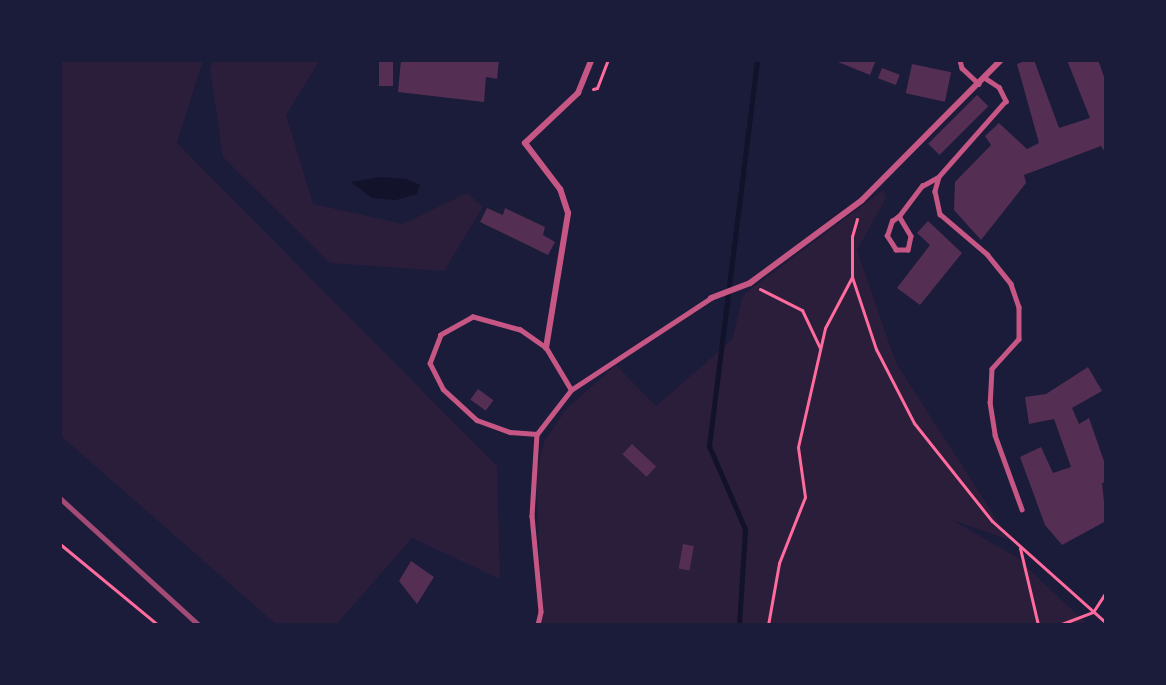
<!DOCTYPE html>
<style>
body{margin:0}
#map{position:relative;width:1166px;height:685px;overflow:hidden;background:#1b1b3a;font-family:"Golos Text",sans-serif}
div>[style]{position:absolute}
.green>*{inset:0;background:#2a1e3b}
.water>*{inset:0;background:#12122b}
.stream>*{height:5px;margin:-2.5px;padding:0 2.5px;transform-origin:2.5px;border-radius:2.5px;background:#12122b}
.building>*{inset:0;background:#542f53;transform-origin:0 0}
.path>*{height:3px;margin:-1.5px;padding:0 1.5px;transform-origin:1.5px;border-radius:1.5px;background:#ff6b9d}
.service>*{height:4.5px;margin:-2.25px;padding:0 2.25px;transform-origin:2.25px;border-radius:2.25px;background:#c65784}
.minor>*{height:6px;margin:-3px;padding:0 3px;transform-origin:3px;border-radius:3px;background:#c65784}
.rail>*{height:4.5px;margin:-2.25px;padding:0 2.25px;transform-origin:2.25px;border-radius:2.25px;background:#a44b75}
span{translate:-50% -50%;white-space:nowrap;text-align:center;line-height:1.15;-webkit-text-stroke:4.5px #1b1b3a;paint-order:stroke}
.frame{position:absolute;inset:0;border:62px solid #1b1b3a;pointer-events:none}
</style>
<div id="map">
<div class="green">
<div style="clip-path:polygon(60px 60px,203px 60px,177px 143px,497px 466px,500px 579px,412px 538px,336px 625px,277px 625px,60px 435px)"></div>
<div style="clip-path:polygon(213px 60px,320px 60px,286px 115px,313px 204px,403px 224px,467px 193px,483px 207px,444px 271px,330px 263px,223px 157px,210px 69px)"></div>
<div style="clip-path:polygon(883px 190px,886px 198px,857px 250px,896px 363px,1010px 540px,952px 520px,1015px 556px,1088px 625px,538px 625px,542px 617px,536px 473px,544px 442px,567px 408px,616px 365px,656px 406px,732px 340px,743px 295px)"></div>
</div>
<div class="water">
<div style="clip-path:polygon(381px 177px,406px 179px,420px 185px,417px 194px,396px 200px,372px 198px,351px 182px)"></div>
</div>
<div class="stream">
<div style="left:739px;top:625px;width:96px;rotate:-86.4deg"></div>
<div style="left:745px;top:529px;width:90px;rotate:-113.4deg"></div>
<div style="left:709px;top:446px;width:389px;rotate:-82.9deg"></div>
</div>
<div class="building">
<div style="left:379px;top:60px;width:14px;height:26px"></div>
<div style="clip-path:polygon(401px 60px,499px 60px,497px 79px,486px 77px,484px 102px,398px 92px)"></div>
<div style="clip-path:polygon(833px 60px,876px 60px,870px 75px)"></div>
<div style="clip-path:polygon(1027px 60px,1034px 60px,1059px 128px,1090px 118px,1067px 60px,1098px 60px,1106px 82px,1106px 154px,1101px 146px,1024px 175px,1026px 183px,981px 240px,954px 210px,955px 182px,991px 145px,985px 136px,999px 123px,1027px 149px,1039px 143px,1017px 64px)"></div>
<div style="left:912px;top:64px;width:40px;height:30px;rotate:12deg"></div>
<div style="left:882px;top:68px;width:19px;height:11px;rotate:21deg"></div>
<div style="left:977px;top:95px;width:16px;height:69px;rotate:45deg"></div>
<div style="clip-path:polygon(487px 208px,503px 215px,505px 208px,545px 227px,543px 235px,555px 242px,548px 255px,480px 222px)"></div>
<div style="clip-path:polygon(928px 221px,962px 253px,920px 305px,897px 288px,930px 245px,917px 233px)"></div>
<div style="clip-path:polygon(1088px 367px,1102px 391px,1072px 408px,1079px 424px,1089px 418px,1106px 467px,1106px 482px,1102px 483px,1106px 521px,1062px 545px,1045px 525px,1020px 457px,1041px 447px,1053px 473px,1071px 467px,1054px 419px,1029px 424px,1025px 397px,1046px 394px)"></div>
<div style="left:478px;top:389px;width:19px;height:13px;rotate:36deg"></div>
<div style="left:632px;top:444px;width:33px;height:14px;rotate:43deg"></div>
<div style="left:683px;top:544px;width:11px;height:25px;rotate:10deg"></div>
<div style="clip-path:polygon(411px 561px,434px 577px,417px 604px,399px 581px)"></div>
</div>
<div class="path">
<div style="left:593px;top:89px;width:4px;rotate:-14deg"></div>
<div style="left:597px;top:88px;width:30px;rotate:-69deg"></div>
<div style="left:857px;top:219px;width:18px;rotate:106deg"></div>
<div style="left:852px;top:236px;width:41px;rotate:90deg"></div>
<div style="left:852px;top:277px;width:76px;rotate:71.6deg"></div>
<div style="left:876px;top:349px;width:83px;rotate:62.8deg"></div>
<div style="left:914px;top:423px;width:125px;rotate:51.5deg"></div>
<div style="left:992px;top:521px;width:153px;rotate:41.8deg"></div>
<div style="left:760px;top:289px;width:47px;rotate:26.6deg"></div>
<div style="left:802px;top:310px;width:42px;rotate:64.7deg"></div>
<div style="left:60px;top:544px;width:127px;rotate:39.6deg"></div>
<div style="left:1020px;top:548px;width:79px;rotate:76.8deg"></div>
<div style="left:768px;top:625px;width:63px;rotate:-79.9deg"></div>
<div style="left:779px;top:563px;width:71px;rotate:-68.5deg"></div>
<div style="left:805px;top:497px;width:50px;rotate:-98deg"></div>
<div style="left:798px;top:447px;width:122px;rotate:-77.2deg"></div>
<div style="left:825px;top:328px;width:58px;rotate:-62.1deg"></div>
<div style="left:1059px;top:625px;width:36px;rotate:-21deg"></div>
<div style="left:1093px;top:612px;width:24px;rotate:-57deg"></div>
</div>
<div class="service">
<div style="left:960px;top:60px;width:8px;rotate:76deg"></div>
<div style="left:962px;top:68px;width:23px;rotate:43deg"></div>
<div style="left:985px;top:78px;width:17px;rotate:33deg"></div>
<div style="left:999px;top:87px;width:16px;rotate:63deg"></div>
<div style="left:1006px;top:101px;width:101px;rotate:131.4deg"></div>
<div style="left:939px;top:177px;width:15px;rotate:106deg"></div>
<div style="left:935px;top:191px;width:24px;rotate:78deg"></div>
<div style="left:940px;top:214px;width:62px;rotate:40.4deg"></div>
<div style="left:987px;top:254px;width:38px;rotate:51deg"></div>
<div style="left:1011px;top:284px;width:24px;rotate:71deg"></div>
<div style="left:1019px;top:307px;width:32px;rotate:90deg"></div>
<div style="left:1019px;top:339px;width:40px;rotate:132deg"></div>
<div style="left:992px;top:369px;width:33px;rotate:93deg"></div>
<div style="left:990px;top:402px;width:33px;rotate:81deg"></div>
<div style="left:995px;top:435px;width:79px;rotate:70deg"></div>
<div style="left:899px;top:216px;width:23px;rotate:59deg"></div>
<div style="left:911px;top:236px;width:14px;rotate:102deg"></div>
<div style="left:908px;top:250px;width:12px;rotate:180deg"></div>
<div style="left:896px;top:250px;width:17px;rotate:-123deg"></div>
<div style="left:887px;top:236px;width:16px;rotate:-72deg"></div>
<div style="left:892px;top:221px;width:9px;rotate:-36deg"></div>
<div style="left:899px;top:216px;width:38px;rotate:-53deg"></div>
<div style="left:922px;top:186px;width:18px;rotate:-29deg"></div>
<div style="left:571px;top:390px;width:49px;rotate:-120.8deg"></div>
<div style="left:546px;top:348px;width:32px;rotate:-145deg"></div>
<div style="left:520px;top:330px;width:49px;rotate:-164.5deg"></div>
<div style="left:473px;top:317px;width:37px;rotate:151deg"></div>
<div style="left:441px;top:335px;width:30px;rotate:111deg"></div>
<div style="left:430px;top:363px;width:29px;rotate:63deg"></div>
<div style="left:443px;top:389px;width:46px;rotate:42.4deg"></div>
<div style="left:477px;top:420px;width:35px;rotate:20deg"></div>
<div style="left:510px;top:432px;width:27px;rotate:4deg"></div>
<div style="left:537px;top:434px;width:56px;rotate:-52.3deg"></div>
<div style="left:571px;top:390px;width:168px;rotate:-33.3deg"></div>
<div style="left:537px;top:434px;width:82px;rotate:93.5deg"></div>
<div style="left:532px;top:516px;width:96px;rotate:84.6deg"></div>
<div style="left:541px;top:612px;width:13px;rotate:103deg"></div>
</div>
<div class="minor">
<div style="left:711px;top:298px;width:42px;rotate:-21deg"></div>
<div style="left:750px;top:283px;width:139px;rotate:-36.5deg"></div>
<div style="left:862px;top:200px;width:197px;rotate:-45.2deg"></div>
<div style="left:546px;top:348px;width:137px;rotate:-80.7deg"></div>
<div style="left:568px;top:213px;width:25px;rotate:-108deg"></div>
<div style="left:560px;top:189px;width:58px;rotate:-127.3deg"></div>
<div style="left:525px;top:143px;width:73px;rotate:-43.3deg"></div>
<div style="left:578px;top:93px;width:35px;rotate:-68deg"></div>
</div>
<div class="rail">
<div style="left:60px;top:498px;width:188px;rotate:42.4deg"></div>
</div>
<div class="frame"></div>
</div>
